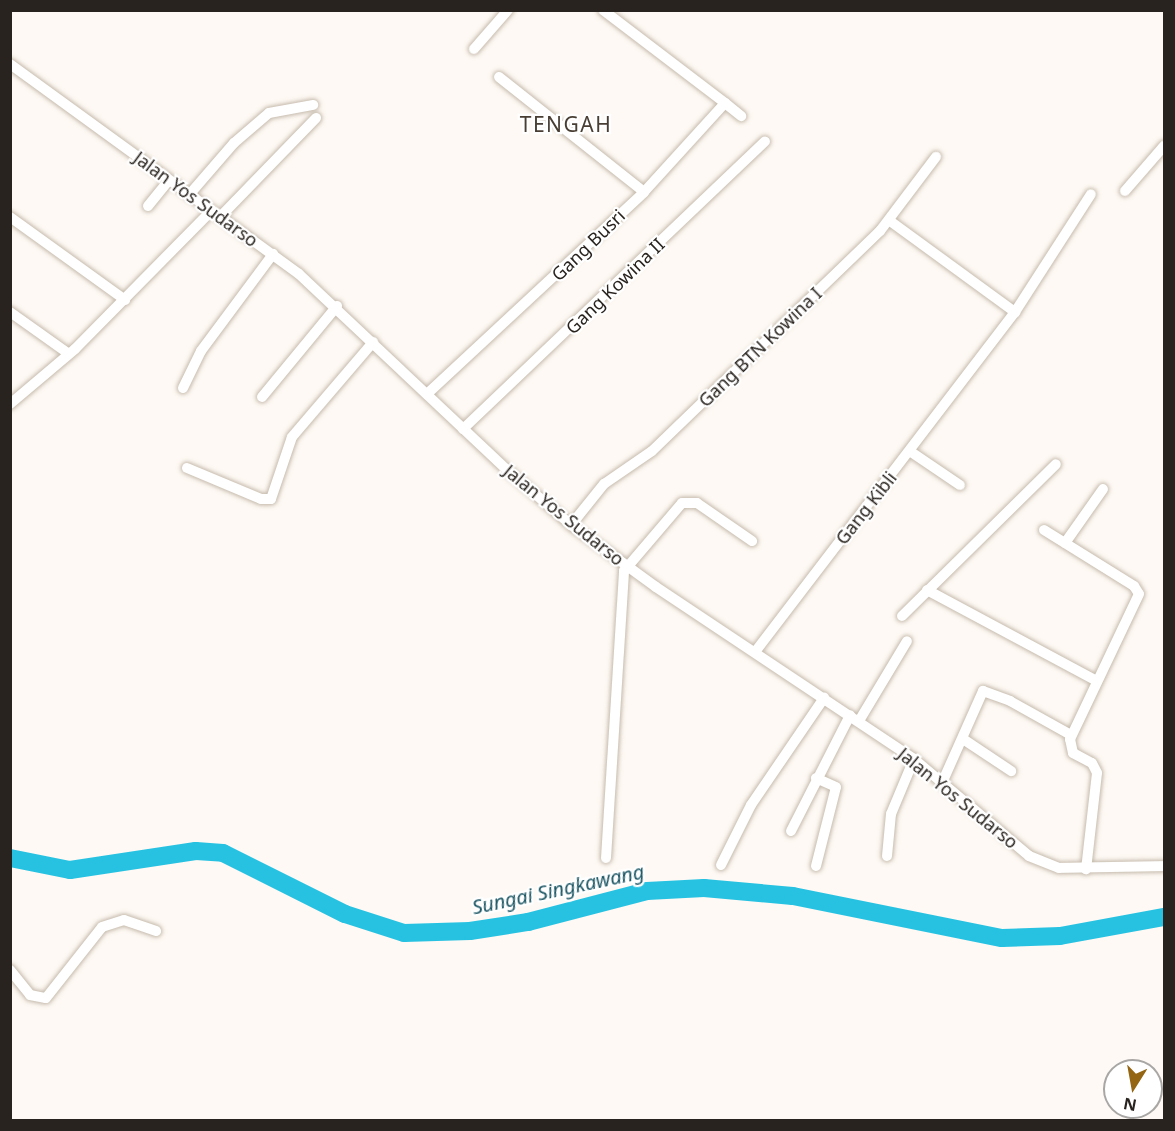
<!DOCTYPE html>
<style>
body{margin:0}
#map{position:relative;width:1175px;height:1131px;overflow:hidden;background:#fef9f4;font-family:"Noto Sans",sans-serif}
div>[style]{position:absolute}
.river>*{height:18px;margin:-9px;padding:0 9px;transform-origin:9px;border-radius:9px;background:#27c2e2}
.roads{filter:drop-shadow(0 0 2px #c6bbad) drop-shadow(0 0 2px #c6bbad)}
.street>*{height:10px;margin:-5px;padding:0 5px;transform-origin:5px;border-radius:5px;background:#fff}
span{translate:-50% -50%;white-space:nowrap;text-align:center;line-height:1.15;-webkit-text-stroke:4.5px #fff;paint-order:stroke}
.street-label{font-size:18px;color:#28231e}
.water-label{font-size:20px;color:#1c5664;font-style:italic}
.quarter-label{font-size:21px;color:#483e33;letter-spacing:1.5px}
.frame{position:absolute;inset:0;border:12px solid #28231e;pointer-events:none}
.north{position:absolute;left:1103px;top:1059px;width:60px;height:60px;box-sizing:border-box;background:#fff;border:2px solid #a9a7a5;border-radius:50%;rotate:191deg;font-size:16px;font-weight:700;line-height:24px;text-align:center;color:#28231e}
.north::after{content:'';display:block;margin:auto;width:21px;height:27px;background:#946613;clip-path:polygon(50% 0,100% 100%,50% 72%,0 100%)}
</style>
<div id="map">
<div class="river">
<div style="left:10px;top:858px;width:61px;rotate:11.3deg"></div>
<div style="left:70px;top:870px;width:127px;rotate:-8.6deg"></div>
<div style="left:196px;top:851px;width:27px;rotate:4deg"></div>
<div style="left:223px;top:853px;width:136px;rotate:26.6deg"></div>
<div style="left:345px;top:914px;width:62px;rotate:17.9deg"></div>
<div style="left:404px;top:933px;width:66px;rotate:-1.7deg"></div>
<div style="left:470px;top:931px;width:59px;rotate:-8.8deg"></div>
<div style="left:528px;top:922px;width:123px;rotate:-14.6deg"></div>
<div style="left:647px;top:891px;width:57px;rotate:-3deg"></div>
<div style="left:704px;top:888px;width:89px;rotate:5.1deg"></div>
<div style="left:793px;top:896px;width:213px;rotate:11.4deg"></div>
<div style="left:1002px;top:938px;width:58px;rotate:-2deg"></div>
<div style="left:1060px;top:936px;width:106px;rotate:-10.4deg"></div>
</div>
<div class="roads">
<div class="street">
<div style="left:603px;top:10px;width:153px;rotate:37.3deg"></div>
<div style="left:474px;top:49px;width:52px;rotate:-48.9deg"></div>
<div style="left:10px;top:64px;width:357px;rotate:36deg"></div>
<div style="left:299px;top:274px;width:284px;rotate:43.3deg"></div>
<div style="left:506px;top:469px;width:86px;rotate:40.7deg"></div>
<div style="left:571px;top:525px;width:105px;rotate:36.1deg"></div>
<div style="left:656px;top:587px;width:310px;rotate:33.7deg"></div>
<div style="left:914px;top:759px;width:150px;rotate:40.1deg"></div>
<div style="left:1029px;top:856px;width:32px;rotate:22deg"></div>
<div style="left:1059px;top:868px;width:105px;rotate:-1.1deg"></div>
<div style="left:499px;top:77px;width:185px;rotate:38.4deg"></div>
<div style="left:1125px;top:191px;width:60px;rotate:-49.1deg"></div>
<div style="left:189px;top:195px;width:69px;rotate:-49.1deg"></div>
<div style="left:234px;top:143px;width:46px;rotate:-40.6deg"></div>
<div style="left:269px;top:113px;width:45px;rotate:-10.3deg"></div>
<div style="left:148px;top:206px;width:33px;rotate:-51deg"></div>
<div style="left:10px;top:217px;width:142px;rotate:35.8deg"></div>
<div style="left:220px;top:217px;width:138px;rotate:-45.9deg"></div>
<div style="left:890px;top:221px;width:155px;rotate:36.1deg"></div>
<div style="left:10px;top:312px;width:72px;rotate:35.4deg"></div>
<div style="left:183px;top:388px;width:41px;rotate:-64.1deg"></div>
<div style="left:201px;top:351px;width:121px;rotate:-53.4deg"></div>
<div style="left:427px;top:394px;width:296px;rotate:-42.9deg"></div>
<div style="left:644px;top:192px;width:120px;rotate:-47.7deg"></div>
<div style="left:725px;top:103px;width:21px;rotate:39deg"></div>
<div style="left:262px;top:397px;width:118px;rotate:-50.5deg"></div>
<div style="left:10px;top:404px;width:85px;rotate:-40.2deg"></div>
<div style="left:75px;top:349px;width:194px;rotate:-45.4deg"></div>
<div style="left:463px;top:429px;width:417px;rotate:-43.6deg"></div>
<div style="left:911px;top:452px;width:59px;rotate:34deg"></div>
<div style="left:187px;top:468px;width:80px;rotate:22.7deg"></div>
<div style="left:261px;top:499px;width:10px"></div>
<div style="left:271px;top:499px;width:65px;rotate:-71.3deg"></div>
<div style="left:292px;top:437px;width:125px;rotate:-49.5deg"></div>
<div style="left:571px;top:525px;width:53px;rotate:-51.2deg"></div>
<div style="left:604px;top:484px;width:58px;rotate:-34.5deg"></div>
<div style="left:652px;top:451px;width:317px;rotate:-44deg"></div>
<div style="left:880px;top:231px;width:93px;rotate:-52.9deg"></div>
<div style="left:1044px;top:530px;width:106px;rotate:31.9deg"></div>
<div style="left:1134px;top:586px;width:9px;rotate:58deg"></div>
<div style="left:1139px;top:594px;width:161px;rotate:115.4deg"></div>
<div style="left:1070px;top:739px;width:14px;rotate:78deg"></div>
<div style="left:1073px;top:753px;width:21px;rotate:28deg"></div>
<div style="left:1092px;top:763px;width:11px;rotate:63deg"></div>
<div style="left:1097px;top:773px;width:97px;rotate:96.5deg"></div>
<div style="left:1065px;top:543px;width:66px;rotate:-54.9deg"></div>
<div style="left:927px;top:590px;width:193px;rotate:28.2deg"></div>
<div style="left:902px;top:616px;width:216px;rotate:-44.6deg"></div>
<div style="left:755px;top:652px;width:428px;rotate:-52.6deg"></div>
<div style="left:1015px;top:312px;width:140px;rotate:-57.2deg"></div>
<div style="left:859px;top:721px;width:93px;rotate:-59deg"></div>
<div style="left:963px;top:739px;width:58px;rotate:33.7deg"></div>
<div style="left:942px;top:783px;width:101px;rotate:-66deg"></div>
<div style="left:983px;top:691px;width:29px;rotate:20deg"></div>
<div style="left:1010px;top:701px;width:70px;rotate:29.1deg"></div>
<div style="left:791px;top:831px;width:130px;rotate:-63deg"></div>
<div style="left:887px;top:856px;width:42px;rotate:-84.6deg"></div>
<div style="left:891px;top:814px;width:60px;rotate:-67.3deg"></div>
<div style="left:606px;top:858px;width:288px;rotate:-86.4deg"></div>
<div style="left:624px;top:571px;width:89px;rotate:-49.5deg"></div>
<div style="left:682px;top:503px;width:15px"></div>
<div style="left:697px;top:503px;width:67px;rotate:34.6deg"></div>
<div style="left:721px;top:865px;width:67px;rotate:-63.4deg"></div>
<div style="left:751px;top:805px;width:130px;rotate:-55.7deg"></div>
<div style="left:816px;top:866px;width:81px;rotate:-75.8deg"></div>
<div style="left:836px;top:787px;width:22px;rotate:-156deg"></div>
<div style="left:10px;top:970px;width:32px;rotate:51deg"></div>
<div style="left:30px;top:995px;width:16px;rotate:11deg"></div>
<div style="left:46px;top:998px;width:90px;rotate:-51.7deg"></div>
<div style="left:102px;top:927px;width:23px;rotate:-18deg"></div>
<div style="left:124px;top:920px;width:34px;rotate:19deg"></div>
</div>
</div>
<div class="street-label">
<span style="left:196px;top:199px;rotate:36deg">Jalan Yos Sudarso</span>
<span style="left:588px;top:245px;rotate:-44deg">Gang Busri</span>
<span style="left:615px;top:286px;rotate:-44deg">Gang Kowina II</span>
<span style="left:760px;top:347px;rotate:-44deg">Gang BTN Kowina I</span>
<span style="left:866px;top:508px;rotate:-52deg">Gang Kibli</span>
<span style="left:564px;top:515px;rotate:39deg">Jalan Yos Sudarso</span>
<span style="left:958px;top:798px;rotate:39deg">Jalan Yos Sudarso</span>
</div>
<div class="water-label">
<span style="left:558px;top:889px;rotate:-12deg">Sungai Singkawang</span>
</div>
<div class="quarter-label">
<span style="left:566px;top:124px">TENGAH</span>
</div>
<div class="frame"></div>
<div class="north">N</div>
</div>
